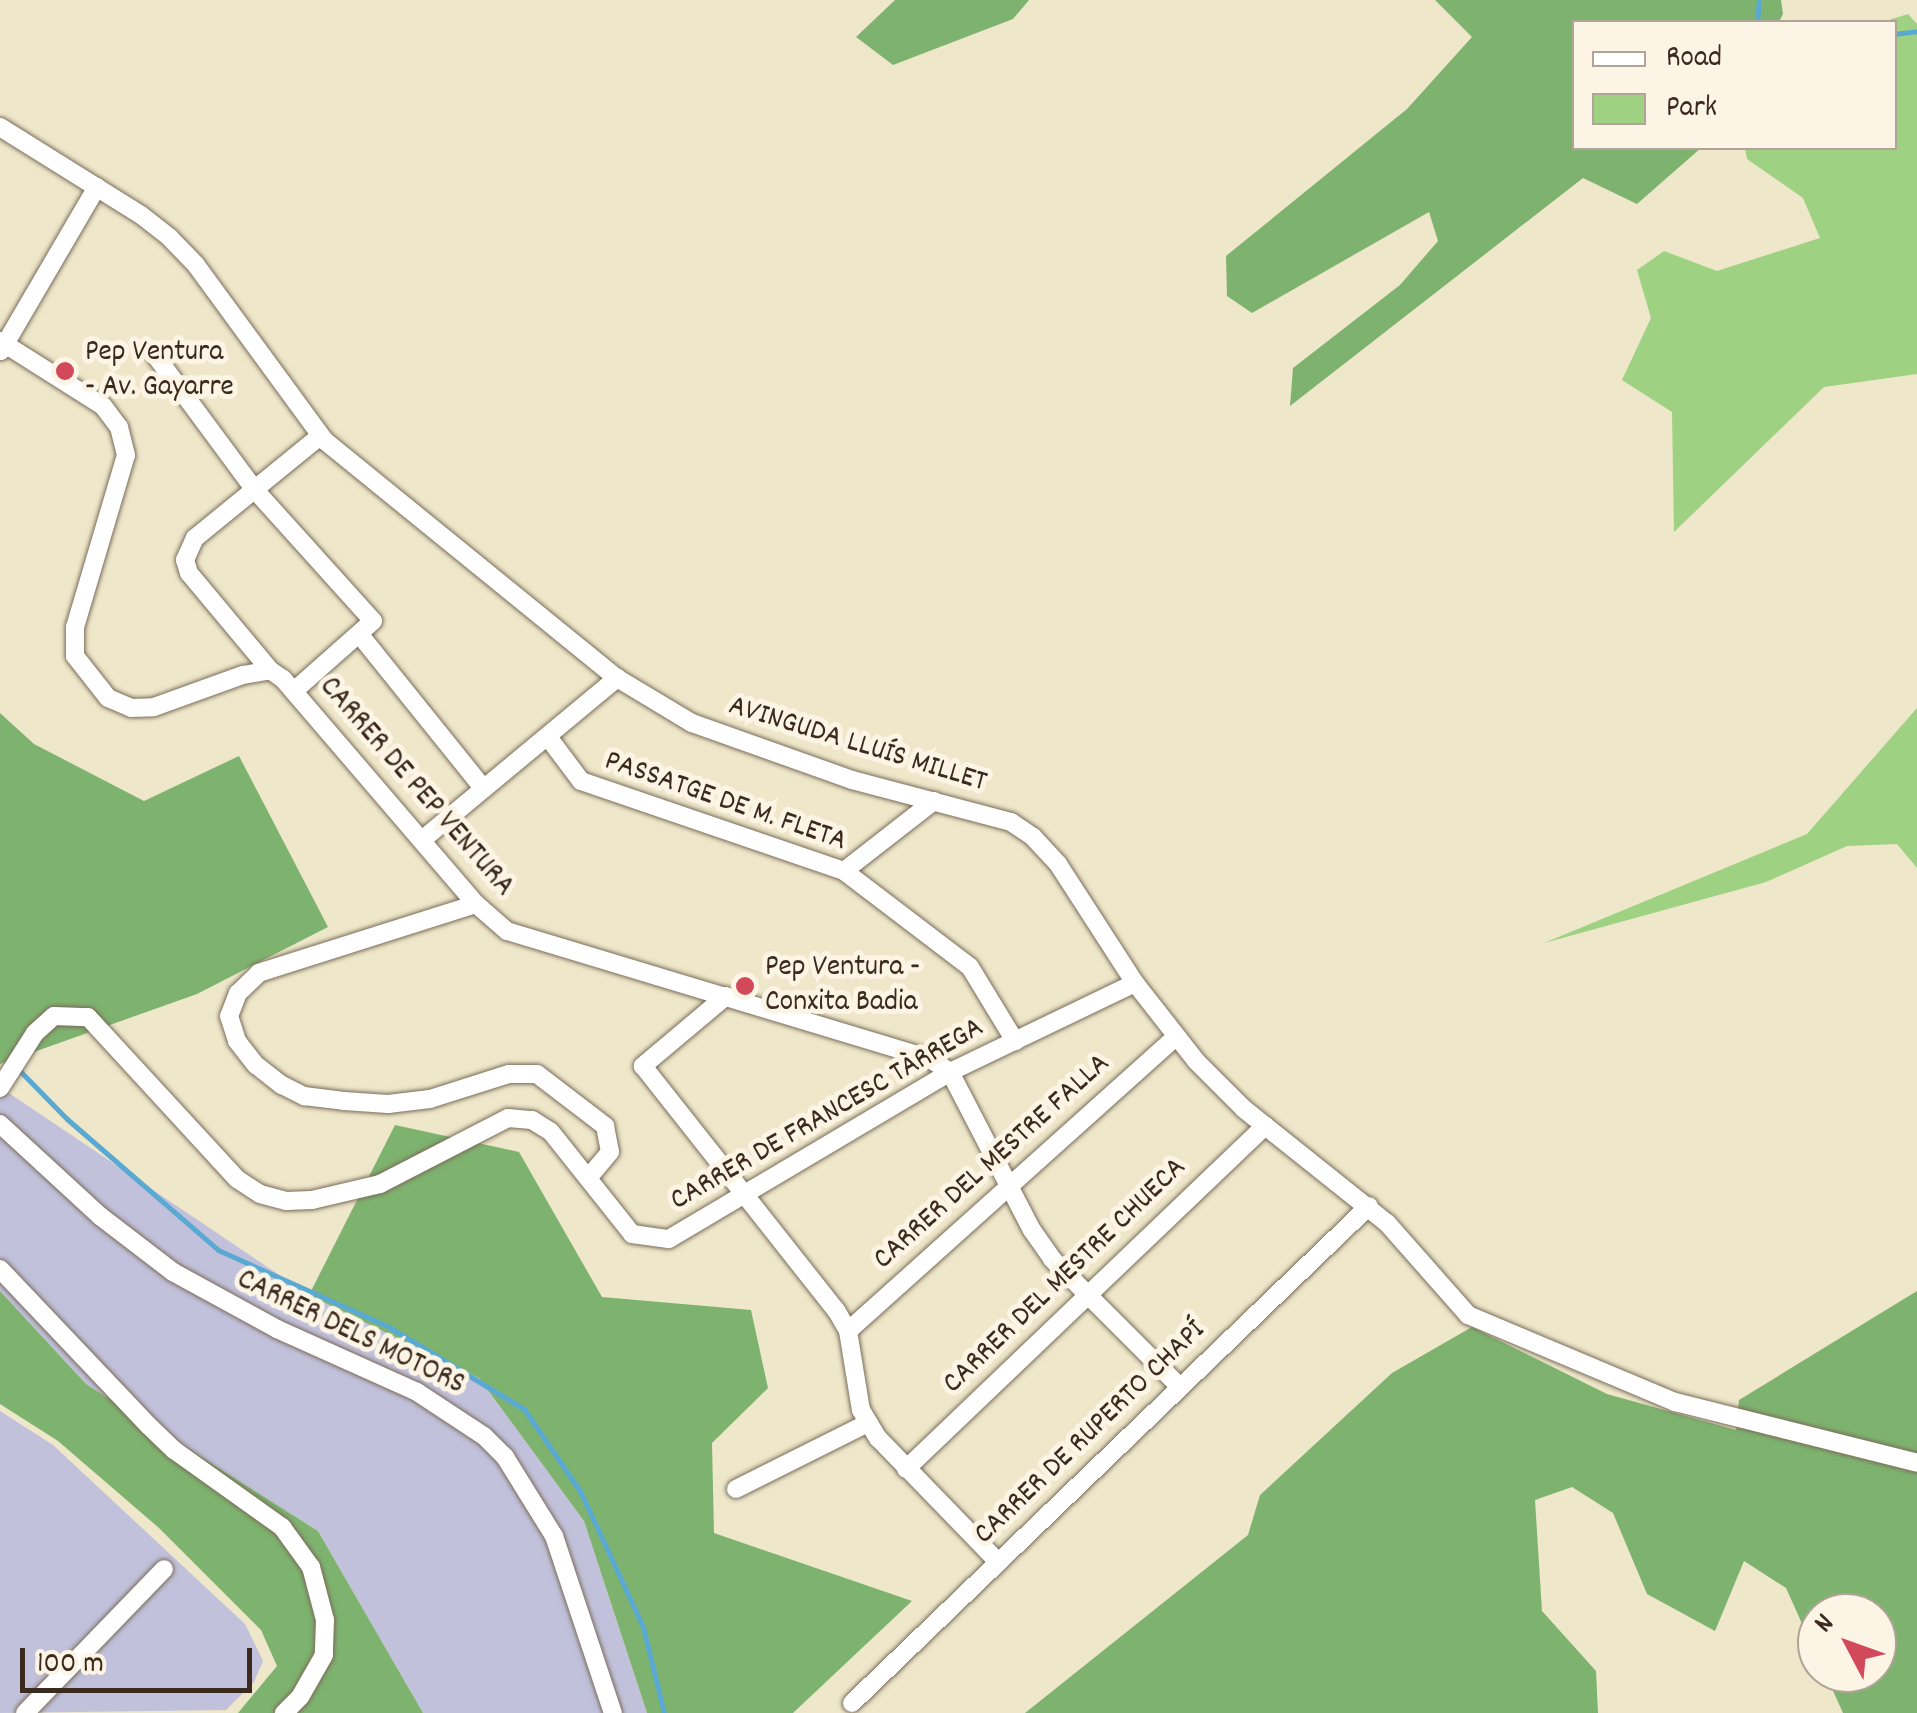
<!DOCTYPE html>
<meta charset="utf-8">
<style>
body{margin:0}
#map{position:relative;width:1917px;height:1713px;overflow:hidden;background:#eee7ca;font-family:Dekko,sans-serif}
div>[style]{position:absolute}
.industrial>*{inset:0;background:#c2c1dc}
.green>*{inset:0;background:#9ed181}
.forest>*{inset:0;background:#7eb36f}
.stream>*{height:5px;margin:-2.5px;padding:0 2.5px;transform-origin:2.5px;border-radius:2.5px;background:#59a9d3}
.roads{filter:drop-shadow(0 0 2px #7a6c5a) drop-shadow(0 0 2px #7a6c5a)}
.minor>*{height:18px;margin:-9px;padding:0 9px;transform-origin:9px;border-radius:9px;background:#fff}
.dots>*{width:28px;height:28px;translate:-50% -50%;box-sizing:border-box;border:5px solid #fcf5e5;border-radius:50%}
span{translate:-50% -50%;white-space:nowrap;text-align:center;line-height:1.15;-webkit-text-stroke:10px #fcf5e5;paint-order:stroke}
.poi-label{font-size:30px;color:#3b2a1e}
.left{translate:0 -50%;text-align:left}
.street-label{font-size:30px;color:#3b2a1e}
.legend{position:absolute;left:1572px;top:20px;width:325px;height:130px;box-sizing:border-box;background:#fcf5e5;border:2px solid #afa495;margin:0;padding:12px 18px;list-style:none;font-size:30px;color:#3b2a1e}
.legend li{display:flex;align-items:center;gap:20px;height:50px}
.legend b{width:50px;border:2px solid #afa495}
.north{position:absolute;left:1797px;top:1593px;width:100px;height:100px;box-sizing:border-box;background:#fcf5e5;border:2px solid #afa495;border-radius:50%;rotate:311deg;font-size:28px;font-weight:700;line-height:40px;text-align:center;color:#3b2a1e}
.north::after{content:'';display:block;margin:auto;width:35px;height:45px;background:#d1495b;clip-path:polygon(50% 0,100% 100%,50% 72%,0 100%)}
.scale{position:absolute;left:20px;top:1648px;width:232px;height:45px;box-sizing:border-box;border:5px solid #3b2a1e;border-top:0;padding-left:12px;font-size:30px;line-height:35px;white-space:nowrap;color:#3b2a1e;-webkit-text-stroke:8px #fcf5e5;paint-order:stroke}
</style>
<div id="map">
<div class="industrial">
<div style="clip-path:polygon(0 1087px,309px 1295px,479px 1378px,584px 1521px,647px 1713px,423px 1713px,318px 1531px,86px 1384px,0 1291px)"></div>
<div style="clip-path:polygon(0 1411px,53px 1445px,245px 1624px,263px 1661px,254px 1682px,226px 1710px,0 1713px)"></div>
</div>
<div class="green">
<div style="clip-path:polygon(1908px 14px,1917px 24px,1917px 374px,1824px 387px,1674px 532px,1672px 412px,1622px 380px,1651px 318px,1637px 270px,1664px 251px,1717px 271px,1820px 238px,1803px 198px,1747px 159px,1745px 148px,1894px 148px,1894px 22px,1883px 22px)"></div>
<div style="clip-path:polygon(1917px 708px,1917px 868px,1897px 844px,1847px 846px,1766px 882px,1544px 943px,1807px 834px)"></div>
</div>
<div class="forest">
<div style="clip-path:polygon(895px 0,1029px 0,1013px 19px,893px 65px,856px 37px)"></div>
<div style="clip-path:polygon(1435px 0,1781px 0,1783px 14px,1779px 22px,1574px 22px,1574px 148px,1701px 148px,1637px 204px,1583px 178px,1290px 406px,1293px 368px,1400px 285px,1438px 241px,1429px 212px,1252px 313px,1227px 296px,1226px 256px,1407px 109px,1472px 37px)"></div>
<div style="clip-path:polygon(0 713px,34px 744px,144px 801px,239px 756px,328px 927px,197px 994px,0 1064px)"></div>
<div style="clip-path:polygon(395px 1125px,519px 1152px,602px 1297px,751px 1310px,768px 1388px,712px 1443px,714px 1533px,912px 1601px,793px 1713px,647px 1713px,584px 1521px,479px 1378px,309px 1295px)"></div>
<div style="clip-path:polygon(0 1291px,86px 1384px,318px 1531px,423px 1713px,238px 1713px,277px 1666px,261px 1630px,159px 1528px,58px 1441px,0 1404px)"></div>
<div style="clip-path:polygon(1917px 1291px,1917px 1713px,1843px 1713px,1825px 1673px,1877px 1673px,1877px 1613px,1817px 1613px,1817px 1657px,1786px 1588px,1744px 1561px,1715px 1631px,1647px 1594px,1613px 1513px,1572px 1487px,1535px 1500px,1542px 1611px,1596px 1671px,1598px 1713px,1025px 1713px,1248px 1535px,1260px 1495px,1392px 1373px,1472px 1327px,1607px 1394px,1736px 1430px,1739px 1400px)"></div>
</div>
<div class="stream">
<div style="left:1757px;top:22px;width:22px;rotate:-85deg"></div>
<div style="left:1894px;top:34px;width:23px;rotate:-7deg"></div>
<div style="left:19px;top:1070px;width:69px;rotate:45.6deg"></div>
<div style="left:67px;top:1119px;width:200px;rotate:40.9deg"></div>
<div style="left:218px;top:1250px;width:188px;rotate:24.2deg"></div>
<div style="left:389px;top:1327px;width:158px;rotate:31.3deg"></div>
<div style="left:524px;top:1409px;width:99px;rotate:55.7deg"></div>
<div style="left:580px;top:1491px;width:150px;rotate:65.1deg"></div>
<div style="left:643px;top:1627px;width:89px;rotate:76.3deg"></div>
</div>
<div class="roads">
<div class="minor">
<div style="left:0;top:127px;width:166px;rotate:32deg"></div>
<div style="left:141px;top:215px;width:37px;rotate:38deg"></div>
<div style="left:170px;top:238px;width:37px;rotate:46deg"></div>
<div style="left:196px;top:265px;width:218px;rotate:53.8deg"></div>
<div style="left:325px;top:441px;width:376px;rotate:39.1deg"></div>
<div style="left:617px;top:678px;width:87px;rotate:31deg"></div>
<div style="left:692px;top:723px;width:170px;rotate:19.6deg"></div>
<div style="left:852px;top:780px;width:164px;rotate:14.8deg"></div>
<div style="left:1011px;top:822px;width:27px;rotate:34deg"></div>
<div style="left:1033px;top:837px;width:37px;rotate:47deg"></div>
<div style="left:1058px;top:864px;width:142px;rotate:57.1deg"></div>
<div style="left:1135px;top:983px;width:100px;rotate:51.9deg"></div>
<div style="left:1197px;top:1062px;width:66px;rotate:45deg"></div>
<div style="left:1244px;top:1109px;width:183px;rotate:38.6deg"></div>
<div style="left:1387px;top:1223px;width:123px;rotate:48.6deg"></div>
<div style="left:1468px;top:1315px;width:225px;rotate:22.8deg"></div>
<div style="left:1675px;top:1402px;width:250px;rotate:14.1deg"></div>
<div style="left:0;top:341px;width:122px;rotate:32.3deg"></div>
<div style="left:103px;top:406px;width:26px;rotate:53deg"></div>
<div style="left:119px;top:427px;width:29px;rotate:76deg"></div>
<div style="left:126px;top:455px;width:179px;rotate:106.5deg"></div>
<div style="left:75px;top:627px;width:29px;rotate:90deg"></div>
<div style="left:75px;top:656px;width:53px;rotate:51.8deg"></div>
<div style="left:108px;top:698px;width:25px;rotate:23deg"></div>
<div style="left:131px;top:708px;width:23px;rotate:-2deg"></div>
<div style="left:154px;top:707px;width:95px;rotate:-19.8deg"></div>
<div style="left:243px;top:675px;width:27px;rotate:-10deg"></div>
<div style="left:270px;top:670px;width:16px;rotate:35deg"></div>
<div style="left:283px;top:679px;width:296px;rotate:49.4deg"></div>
<div style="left:476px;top:904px;width:41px;rotate:41.1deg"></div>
<div style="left:507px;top:931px;width:442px;rotate:16.8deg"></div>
<div style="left:930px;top:1059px;width:24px;rotate:33deg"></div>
<div style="left:950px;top:1072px;width:178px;rotate:62.6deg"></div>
<div style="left:1032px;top:1230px;width:35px;rotate:55deg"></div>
<div style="left:1052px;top:1259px;width:180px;rotate:45deg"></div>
<div style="left:1px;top:351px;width:190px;rotate:-59.7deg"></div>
<div style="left:155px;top:355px;width:168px;rotate:53.5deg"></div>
<div style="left:255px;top:490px;width:176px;rotate:48deg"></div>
<div style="left:373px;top:621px;width:106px;rotate:138.5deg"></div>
<div style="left:360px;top:635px;width:196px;rotate:51.2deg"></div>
<div style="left:270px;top:670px;width:126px;rotate:-129.9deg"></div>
<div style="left:189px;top:573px;width:14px;rotate:-107deg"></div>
<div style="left:185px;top:560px;width:24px;rotate:-66deg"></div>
<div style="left:195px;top:538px;width:161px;rotate:-39.2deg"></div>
<div style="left:548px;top:737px;width:55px;rotate:53.1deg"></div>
<div style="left:581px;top:781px;width:278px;rotate:18.9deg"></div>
<div style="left:844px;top:871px;width:158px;rotate:37.3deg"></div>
<div style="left:970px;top:967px;width:87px;rotate:58.7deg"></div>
<div style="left:422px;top:840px;width:254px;rotate:-39.7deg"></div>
<div style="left:844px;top:871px;width:114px;rotate:-37.9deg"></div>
<div style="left:476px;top:904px;width:228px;rotate:162.4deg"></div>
<div style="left:259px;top:973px;width:29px;rotate:136deg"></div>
<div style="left:238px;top:993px;width:25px;rotate:111deg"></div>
<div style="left:229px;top:1016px;width:26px;rotate:72deg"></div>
<div style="left:237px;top:1041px;width:31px;rotate:52deg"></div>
<div style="left:256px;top:1065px;width:33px;rotate:38deg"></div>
<div style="left:282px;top:1085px;width:25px;rotate:27deg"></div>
<div style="left:304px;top:1096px;width:40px;rotate:7.1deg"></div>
<div style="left:344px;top:1101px;width:44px;rotate:3.9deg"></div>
<div style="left:388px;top:1104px;width:42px;rotate:-6.8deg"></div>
<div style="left:430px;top:1099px;width:83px;rotate:-17.6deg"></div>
<div style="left:509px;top:1074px;width:28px"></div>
<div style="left:537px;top:1074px;width:86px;rotate:37.4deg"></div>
<div style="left:605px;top:1126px;width:26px;rotate:79deg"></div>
<div style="left:610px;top:1152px;width:34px;rotate:130deg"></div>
<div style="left:726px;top:996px;width:109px;rotate:139.9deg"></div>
<div style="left:643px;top:1066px;width:311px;rotate:51.7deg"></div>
<div style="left:836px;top:1310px;width:24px;rotate:60deg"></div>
<div style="left:848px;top:1331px;width:80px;rotate:80.7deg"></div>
<div style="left:861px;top:1410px;width:33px;rotate:59deg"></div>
<div style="left:878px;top:1438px;width:173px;rotate:45.9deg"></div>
<div style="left:0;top:1088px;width:65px;rotate:-57.5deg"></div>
<div style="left:35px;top:1033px;width:25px;rotate:-42deg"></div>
<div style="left:54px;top:1016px;width:34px;rotate:2deg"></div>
<div style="left:88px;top:1017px;width:220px;rotate:47.4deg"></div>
<div style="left:237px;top:1179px;width:27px;rotate:33deg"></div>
<div style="left:260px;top:1194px;width:27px;rotate:15deg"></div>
<div style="left:286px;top:1201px;width:26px;rotate:-2deg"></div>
<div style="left:312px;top:1200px;width:70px;rotate:-13.2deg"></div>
<div style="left:380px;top:1184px;width:144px;rotate:-27.3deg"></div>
<div style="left:508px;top:1118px;width:24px;rotate:5deg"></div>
<div style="left:532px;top:1120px;width:22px;rotate:32deg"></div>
<div style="left:551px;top:1132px;width:130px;rotate:51.5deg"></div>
<div style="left:632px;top:1234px;width:37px;rotate:8deg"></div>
<div style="left:669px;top:1239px;width:327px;rotate:-30.7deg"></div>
<div style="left:950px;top:1072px;width:205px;rotate:-25.7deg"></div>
<div style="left:0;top:1124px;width:136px;rotate:42.6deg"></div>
<div style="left:100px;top:1216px;width:92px;rotate:37.5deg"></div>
<div style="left:173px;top:1272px;width:119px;rotate:28.7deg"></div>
<div style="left:277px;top:1329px;width:154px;rotate:24.2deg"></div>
<div style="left:417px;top:1392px;width:80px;rotate:33.3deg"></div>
<div style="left:484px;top:1436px;width:30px;rotate:45deg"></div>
<div style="left:505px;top:1457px;width:93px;rotate:58.2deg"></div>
<div style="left:554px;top:1536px;width:187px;rotate:71.6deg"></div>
<div style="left:0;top:1269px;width:216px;rotate:46.5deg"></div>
<div style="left:149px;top:1426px;width:35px;rotate:44deg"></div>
<div style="left:174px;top:1450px;width:133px;rotate:35.5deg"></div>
<div style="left:282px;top:1527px;width:49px;rotate:54.1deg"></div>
<div style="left:311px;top:1567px;width:55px;rotate:75.2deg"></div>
<div style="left:325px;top:1620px;width:35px;rotate:92deg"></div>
<div style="left:324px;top:1655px;width:48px;rotate:119.7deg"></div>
<div style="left:300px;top:1697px;width:23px;rotate:135deg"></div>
<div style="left:848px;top:1331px;width:440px;rotate:-41.9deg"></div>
<div style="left:906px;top:1469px;width:497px;rotate:-43.7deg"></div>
<div style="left:736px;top:1489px;width:148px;rotate:-26.6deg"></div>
<div style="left:852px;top:1703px;width:717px;rotate:-43.87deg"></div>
<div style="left:25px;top:1713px;width:200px;rotate:-46deg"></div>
</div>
</div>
<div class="dots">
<div style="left:65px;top:371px;background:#d1495b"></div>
<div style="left:745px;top:986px;background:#d1495b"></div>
</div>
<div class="poi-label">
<span class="left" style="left:85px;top:371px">Pep Ventura<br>- Av. Gayarre</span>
<span class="left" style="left:765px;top:986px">Pep Ventura -<br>Conxita Badia</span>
</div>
<div class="street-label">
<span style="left:857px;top:746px;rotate:17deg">AVINGUDA LLUÍS MILLET</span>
<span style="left:415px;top:788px;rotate:49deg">CARRER DE PEP VENTURA</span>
<span style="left:725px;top:803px;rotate:19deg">PASSATGE DE M. FLETA</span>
<span style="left:828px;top:1116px;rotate:-30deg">CARRER DE FRANCESC TÀRREGA</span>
<span style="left:993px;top:1163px;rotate:-42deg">CARRER DEL MESTRE FALLA</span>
<span style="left:1066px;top:1277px;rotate:-44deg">CARRER DEL MESTRE CHUECA</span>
<span style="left:350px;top:1334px;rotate:26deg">CARRER DELS MOTORS</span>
<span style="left:1091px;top:1434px;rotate:-44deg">CARRER DE RUPERTO CHAPÍ</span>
</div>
<ul class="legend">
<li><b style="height:12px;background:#fff"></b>Road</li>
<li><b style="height:28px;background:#9ed181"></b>Park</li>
</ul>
<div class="north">N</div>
<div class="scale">100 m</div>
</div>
